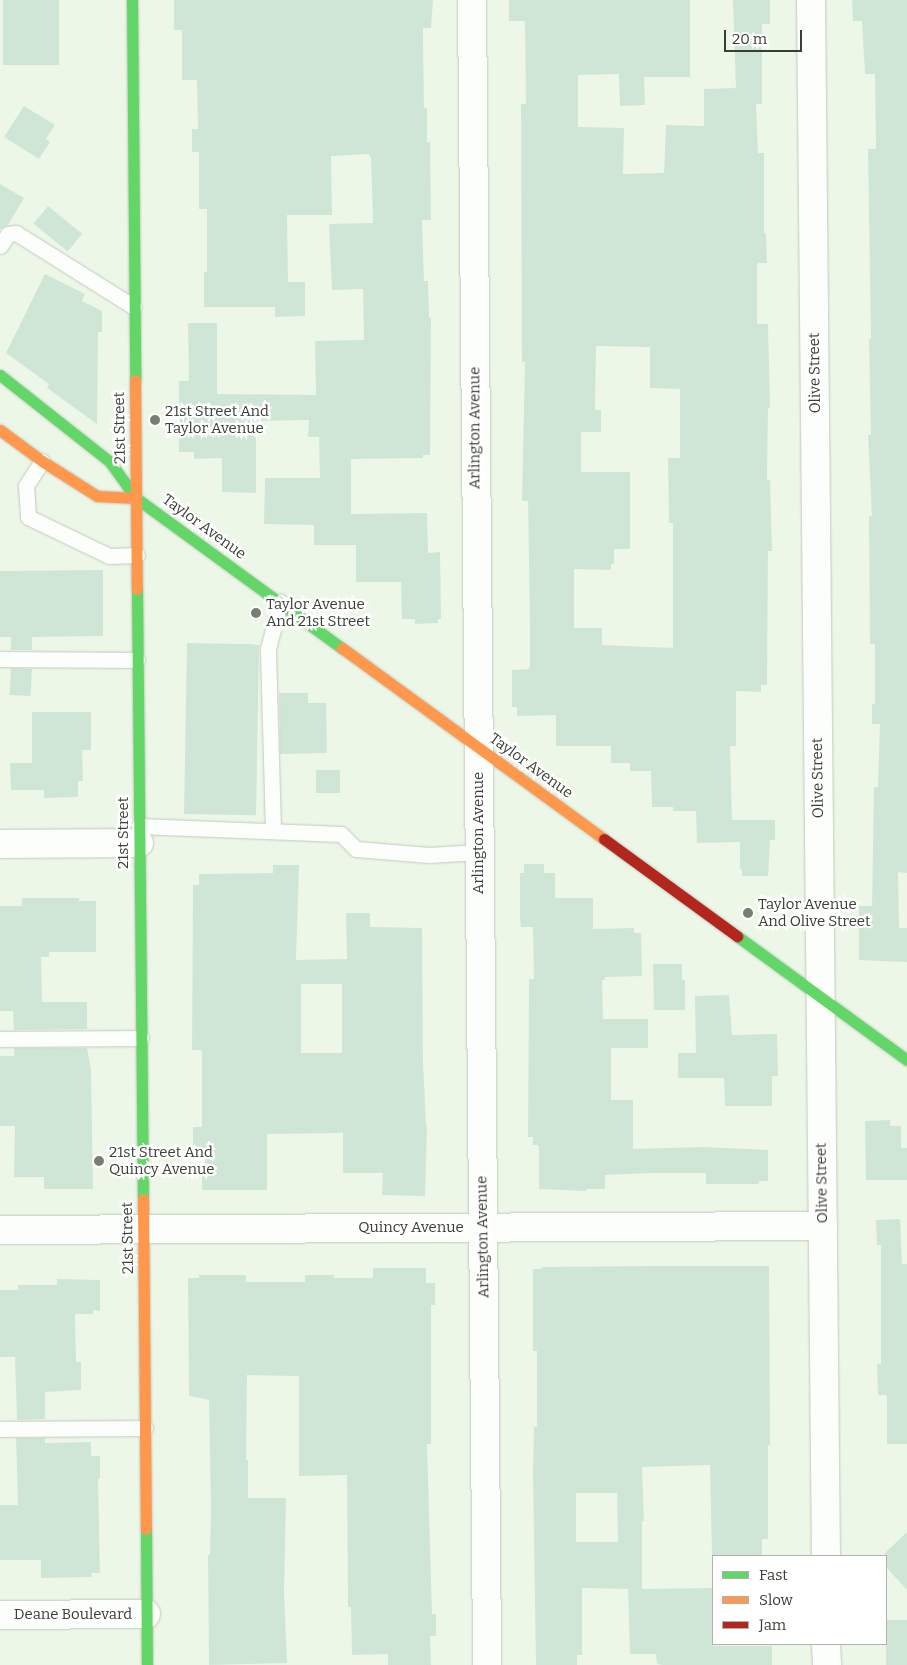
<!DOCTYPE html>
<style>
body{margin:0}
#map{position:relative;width:907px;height:1665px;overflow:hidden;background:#edf7e8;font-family:Bitter,serif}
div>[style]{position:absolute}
.building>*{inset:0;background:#cfe6d7;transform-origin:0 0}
.roads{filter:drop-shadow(0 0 1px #c2cabe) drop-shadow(0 0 1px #c2cabe)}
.lane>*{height:15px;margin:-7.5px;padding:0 7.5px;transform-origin:7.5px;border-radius:7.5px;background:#fcfefc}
.street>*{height:28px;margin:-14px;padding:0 14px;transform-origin:14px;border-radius:14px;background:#fcfefc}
.fast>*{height:11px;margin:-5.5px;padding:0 5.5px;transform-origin:5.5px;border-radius:5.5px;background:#63d668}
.slow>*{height:11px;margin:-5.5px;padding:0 5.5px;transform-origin:5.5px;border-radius:5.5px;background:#ff974d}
.jam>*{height:11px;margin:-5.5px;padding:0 5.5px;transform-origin:5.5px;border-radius:5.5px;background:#b3261e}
.dots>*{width:14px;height:14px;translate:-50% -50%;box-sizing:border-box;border:2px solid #fff;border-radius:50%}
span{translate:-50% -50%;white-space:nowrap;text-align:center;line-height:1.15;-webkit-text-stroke:4.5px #fff;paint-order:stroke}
.street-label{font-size:15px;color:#383f34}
.poi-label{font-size:15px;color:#383f34}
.left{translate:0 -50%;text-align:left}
.legend{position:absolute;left:712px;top:1555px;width:175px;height:90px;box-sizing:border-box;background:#fff;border:1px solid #afb2ae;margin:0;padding:6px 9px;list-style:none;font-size:15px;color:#383f34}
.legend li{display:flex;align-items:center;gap:10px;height:25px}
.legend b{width:25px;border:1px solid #afb2ae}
.scale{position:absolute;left:724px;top:30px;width:78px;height:22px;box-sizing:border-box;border:2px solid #383f34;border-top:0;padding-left:6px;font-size:15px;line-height:18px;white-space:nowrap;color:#383f34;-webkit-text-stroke:4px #fff;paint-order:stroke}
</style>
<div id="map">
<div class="building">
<div style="left:3px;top:0;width:56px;height:65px"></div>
<div style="clip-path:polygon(174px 0,433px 0,431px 28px,423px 28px,423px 36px,424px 108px,427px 108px,427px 142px,430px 142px,431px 220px,422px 220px,424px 281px,428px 281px,429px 318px,431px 318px,430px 455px,423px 455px,423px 458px,351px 459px,351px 514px,427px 513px,428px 553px,440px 552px,441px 619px,438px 619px,438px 623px,415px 624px,415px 619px,402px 619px,401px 582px,356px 582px,356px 545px,314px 545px,314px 525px,264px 524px,265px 478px,320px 478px,319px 437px,308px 437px,309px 420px,256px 421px,256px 493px,222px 492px,222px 458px,194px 459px,194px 452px,179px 452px,179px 381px,189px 381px,188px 323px,217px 323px,217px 394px,316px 395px,315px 341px,364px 340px,363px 289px,332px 290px,329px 224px,373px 223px,371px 158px,369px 154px,331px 156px,332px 215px,287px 215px,288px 282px,305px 282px,305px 316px,275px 317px,275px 307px,204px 307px,204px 272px,207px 272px,207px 209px,199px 209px,199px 152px,192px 152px,192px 129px,198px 129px,197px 80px,182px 80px,182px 30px,174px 30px)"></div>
<div style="clip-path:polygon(evenodd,509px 0,690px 0,690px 77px,644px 77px,645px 105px,620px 106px,619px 74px,578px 75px,578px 127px,624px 128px,623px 174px,664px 173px,666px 125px,704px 126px,704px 89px,736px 88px,733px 0,770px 0,770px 24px,762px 24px,762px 104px,756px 104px,758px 153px,764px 153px,764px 233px,766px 233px,767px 263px,758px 263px,757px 266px,757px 324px,768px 324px,770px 408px,768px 408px,767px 480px,770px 480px,772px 551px,768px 551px,767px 685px,761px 685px,761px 692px,736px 691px,736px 746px,730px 746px,732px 820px,775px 820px,775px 840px,770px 840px,768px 876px,742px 876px,742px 869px,740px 869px,740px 842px,697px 843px,696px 811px,673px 811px,673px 807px,652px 807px,651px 771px,630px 771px,630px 763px,611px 763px,611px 746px,556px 746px,556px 715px,517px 716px,517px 707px,512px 707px,512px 670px,528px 669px,530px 667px,530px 623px,528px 501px,522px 501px,525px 362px,522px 362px,521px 104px,526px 104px,525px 21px,509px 21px,509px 0,596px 346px,650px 347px,650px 388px,680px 389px,680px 458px,668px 458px,669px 523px,673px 523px,673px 648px,602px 645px,602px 628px,574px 628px,574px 569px,611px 570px,611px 564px,614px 564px,614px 549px,630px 549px,630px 472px,581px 472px,581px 432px,601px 432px,601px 410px,595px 410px,596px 346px)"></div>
<div style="clip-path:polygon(852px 0,907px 0,907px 873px,898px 872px,899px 928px,907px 928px,907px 962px,859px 960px,859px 906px,872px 906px,874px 787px,878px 787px,880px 724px,872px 724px,872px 704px,875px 704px,875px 644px,870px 644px,869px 516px,872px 516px,868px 435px,871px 435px,869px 339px,871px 339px,868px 149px,876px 149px,875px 74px,865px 74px,862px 21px,853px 21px)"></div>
<div style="clip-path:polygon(24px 106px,55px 125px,46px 139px,50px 142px,39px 159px,4px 137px)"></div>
<div style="clip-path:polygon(0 184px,24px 198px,8px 225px,0 229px)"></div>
<div style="left:48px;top:206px;width:44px;height:23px;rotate:39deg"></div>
<div style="clip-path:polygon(45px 274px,85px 294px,82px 301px,102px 311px,102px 332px,98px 332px,97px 424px,47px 388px,49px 384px,6px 353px)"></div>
<div style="clip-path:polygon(103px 570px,103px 636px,32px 637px,32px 650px,11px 650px,11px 637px,0 637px,0 571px)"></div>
<div style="left:187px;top:643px;width:72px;height:171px;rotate:1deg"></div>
<div style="left:11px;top:668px;width:21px;height:27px;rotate:3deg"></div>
<div style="clip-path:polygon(279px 693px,308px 693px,308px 703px,326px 703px,327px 753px,280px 754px)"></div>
<div style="clip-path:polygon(32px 712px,91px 712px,91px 750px,82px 750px,83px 781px,78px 781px,78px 797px,44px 798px,44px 790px,11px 790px,10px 763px,32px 763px)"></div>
<div style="left:316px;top:770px;width:24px;height:23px"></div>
<div style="clip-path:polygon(524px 864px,544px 864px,544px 873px,555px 873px,555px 898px,593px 898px,593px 929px,634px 928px,634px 933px,641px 933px,642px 976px,605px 977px,605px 980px,602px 980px,603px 1019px,648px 1019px,648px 1048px,611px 1048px,611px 1100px,633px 1100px,633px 1149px,702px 1147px,768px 1150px,768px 1181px,759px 1181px,759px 1184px,706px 1184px,706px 1173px,650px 1173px,605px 1175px,605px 1189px,586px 1189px,586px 1191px,539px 1189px,539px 1148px,538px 1145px,533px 1145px,533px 1137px,528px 1137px,529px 979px,534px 979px,533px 927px,521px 927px,520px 919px,520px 873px,524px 873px)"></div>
<div style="clip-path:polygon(evenodd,273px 865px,299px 865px,296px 960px,347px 959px,346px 913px,370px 913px,370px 927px,422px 928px,423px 1062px,426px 1126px,427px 1126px,425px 1196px,382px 1195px,383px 1173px,343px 1173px,343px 1133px,267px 1134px,267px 1190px,202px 1190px,202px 1147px,193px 1147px,193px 1127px,202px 1127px,202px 1052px,201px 1050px,192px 1050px,193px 885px,199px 885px,199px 874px,273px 873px,273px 865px,301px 984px,342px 984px,342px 1053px,301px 1053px,301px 984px)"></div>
<div style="clip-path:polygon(22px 898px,79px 898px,79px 901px,96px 901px,96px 952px,49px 952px,49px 957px,41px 957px,42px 1002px,87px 1002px,87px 1029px,14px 1030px,13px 1011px,0 1011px,0 906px,22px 906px)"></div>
<div style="clip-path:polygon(653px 964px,682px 964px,682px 980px,685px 980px,685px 1010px,654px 1010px)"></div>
<div style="clip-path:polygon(729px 995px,732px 1035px,777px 1034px,778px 1076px,772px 1076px,772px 1106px,725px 1106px,724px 1078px,678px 1078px,678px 1053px,696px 1053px,695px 996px)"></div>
<div style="clip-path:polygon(14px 1048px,87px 1048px,91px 1069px,93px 1189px,44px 1189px,44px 1177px,14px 1177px,15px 1126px,0 1126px,0 1056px,14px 1056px)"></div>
<div style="clip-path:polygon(890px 1120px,890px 1126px,901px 1126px,901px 1148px,907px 1148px,907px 1180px,866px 1180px,865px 1121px)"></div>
<div style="clip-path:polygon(900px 1219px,902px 1264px,907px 1264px,907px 1444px,887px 1444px,887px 1398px,886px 1395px,878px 1395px,877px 1364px,881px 1364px,881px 1245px,877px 1245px,876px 1220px)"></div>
<div style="clip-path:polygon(evenodd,653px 1266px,769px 1266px,770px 1445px,768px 1445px,768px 1539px,762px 1539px,762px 1556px,712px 1556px,710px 1465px,642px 1467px,644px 1521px,642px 1521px,642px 1589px,713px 1588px,713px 1646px,772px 1646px,772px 1665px,663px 1665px,657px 1664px,656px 1654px,630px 1654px,628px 1589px,633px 1589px,582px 1588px,582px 1655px,577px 1655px,577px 1665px,536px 1665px,533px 1473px,534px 1427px,537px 1427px,537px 1351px,533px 1351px,533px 1269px,542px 1269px,542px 1267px,653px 1266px,576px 1493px,617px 1493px,618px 1542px,576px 1542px,576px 1493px)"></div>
<div style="clip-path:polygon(373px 1268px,426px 1268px,426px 1283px,435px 1283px,435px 1305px,431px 1305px,431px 1444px,427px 1444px,432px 1614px,436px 1614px,436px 1636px,430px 1636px,431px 1665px,388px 1665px,388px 1654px,352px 1655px,351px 1607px,348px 1607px,347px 1475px,299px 1476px,299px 1376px,247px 1375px,246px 1460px,248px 1460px,248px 1498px,286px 1498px,284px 1592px,287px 1663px,209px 1665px,208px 1555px,210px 1555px,211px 1508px,209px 1400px,189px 1396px,188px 1278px,199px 1278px,199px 1275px,246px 1275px,246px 1282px,305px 1282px,305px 1275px,334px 1275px,334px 1278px,373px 1278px)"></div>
<div style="clip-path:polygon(57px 1279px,100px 1280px,100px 1311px,93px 1310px,93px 1314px,75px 1314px,76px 1362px,81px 1362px,81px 1390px,45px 1392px,45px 1419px,17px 1420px,15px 1357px,0 1357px,0 1290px,18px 1290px,18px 1285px,57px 1285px)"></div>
<div style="clip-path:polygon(16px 1438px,45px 1438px,45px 1443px,91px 1442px,91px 1456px,100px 1456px,100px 1479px,98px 1479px,100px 1573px,91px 1573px,92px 1577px,41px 1578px,41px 1560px,0 1560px,0 1505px,18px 1505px)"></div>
<div style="clip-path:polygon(907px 1532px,907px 1590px,886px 1567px,885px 1556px,885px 1553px)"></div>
<div style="left:886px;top:1620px;width:21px;height:45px"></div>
</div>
<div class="roads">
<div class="lane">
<div style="left:0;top:246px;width:14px;rotate:-56deg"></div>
<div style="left:8px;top:234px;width:8px;rotate:-7deg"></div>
<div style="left:16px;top:233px;width:139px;rotate:32.1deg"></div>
<div style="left:42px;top:461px;width:30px;rotate:123deg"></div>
<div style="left:26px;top:486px;width:31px;rotate:86deg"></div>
<div style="left:28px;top:517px;width:90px;rotate:25.7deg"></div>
<div style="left:109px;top:556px;width:28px;rotate:-2deg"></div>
<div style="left:0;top:659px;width:137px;rotate:0.4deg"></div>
<div style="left:139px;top:826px;width:202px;rotate:2.3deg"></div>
<div style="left:341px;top:834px;width:21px;rotate:45deg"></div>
<div style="left:356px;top:849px;width:73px;rotate:4.7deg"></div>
<div style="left:429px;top:855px;width:50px;rotate:-3.4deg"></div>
<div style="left:273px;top:831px;width:182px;rotate:-91.6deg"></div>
<div style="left:268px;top:649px;width:49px;rotate:-75.7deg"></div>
<div style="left:0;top:1039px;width:141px;rotate:-0.4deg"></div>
<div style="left:0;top:1429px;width:145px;rotate:-0.4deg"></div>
</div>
<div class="street">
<div style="left:472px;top:0;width:1665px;rotate:89.48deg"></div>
<div style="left:811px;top:0;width:1556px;rotate:89.45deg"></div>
<div style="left:0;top:844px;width:139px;rotate:-0.4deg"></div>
<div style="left:0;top:1230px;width:823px;rotate:-0.28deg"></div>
<div style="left:0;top:1615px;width:146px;rotate:-0.4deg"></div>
<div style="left:826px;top:1644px;width:21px;rotate:87deg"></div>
</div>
<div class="fast">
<div style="left:132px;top:0;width:380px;rotate:89.5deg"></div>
<div style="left:0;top:375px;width:140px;rotate:38.3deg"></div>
<div style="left:110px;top:462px;width:44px;rotate:54.2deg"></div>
<div style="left:136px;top:498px;width:255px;rotate:36.1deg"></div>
<div style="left:137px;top:589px;width:610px;rotate:89.44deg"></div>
<div style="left:737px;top:936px;width:210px;rotate:36.1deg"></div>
<div style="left:146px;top:1529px;width:136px;rotate:89.6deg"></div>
</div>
<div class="slow">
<div style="left:135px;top:380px;width:209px;rotate:89.5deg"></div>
<div style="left:0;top:430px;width:52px;rotate:36.4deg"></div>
<div style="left:42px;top:461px;width:65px;rotate:32.5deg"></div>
<div style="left:97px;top:496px;width:39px;rotate:3deg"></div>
<div style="left:342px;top:648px;width:324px;rotate:36.1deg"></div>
<div style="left:143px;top:1199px;width:330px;rotate:89.5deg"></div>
</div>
<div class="jam">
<div style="left:604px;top:839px;width:165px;rotate:36.1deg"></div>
</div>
</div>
<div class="dots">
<div style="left:155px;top:420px;background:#777f73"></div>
<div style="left:256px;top:613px;background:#777f73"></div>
<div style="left:748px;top:913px;background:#777f73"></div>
<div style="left:99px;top:1161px;background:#777f73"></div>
</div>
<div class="street-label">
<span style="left:815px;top:373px;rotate:-91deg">Olive Street</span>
<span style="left:120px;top:428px;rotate:-91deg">21st Street</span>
<span style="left:475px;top:428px;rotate:-90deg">Arlington Avenue</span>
<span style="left:204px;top:527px;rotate:36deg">Taylor Avenue</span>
<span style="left:531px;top:766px;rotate:36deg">Taylor Avenue</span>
<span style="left:818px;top:778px;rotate:-91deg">Olive Street</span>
<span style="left:124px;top:833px;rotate:-90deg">21st Street</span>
<span style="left:479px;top:833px;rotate:-90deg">Arlington Avenue</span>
<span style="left:822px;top:1183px;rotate:-91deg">Olive Street</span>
<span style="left:411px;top:1228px">Quincy Avenue</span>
<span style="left:483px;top:1237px;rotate:-91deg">Arlington Avenue</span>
<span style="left:128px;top:1238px;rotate:-91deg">21st Street</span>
<span style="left:73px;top:1615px">Deane Boulevard</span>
</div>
<div class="poi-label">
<span class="left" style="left:165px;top:420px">21st Street And<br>Taylor Avenue</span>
<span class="left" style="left:266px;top:613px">Taylor Avenue<br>And 21st Street</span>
<span class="left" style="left:758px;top:913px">Taylor Avenue<br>And Olive Street</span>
<span class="left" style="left:109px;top:1161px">21st Street And<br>Quincy Avenue</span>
</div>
<ul class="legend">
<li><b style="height:6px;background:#63d668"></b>Fast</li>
<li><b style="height:6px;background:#ff974d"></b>Slow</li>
<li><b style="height:6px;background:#b3261e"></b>Jam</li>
</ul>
<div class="scale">20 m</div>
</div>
